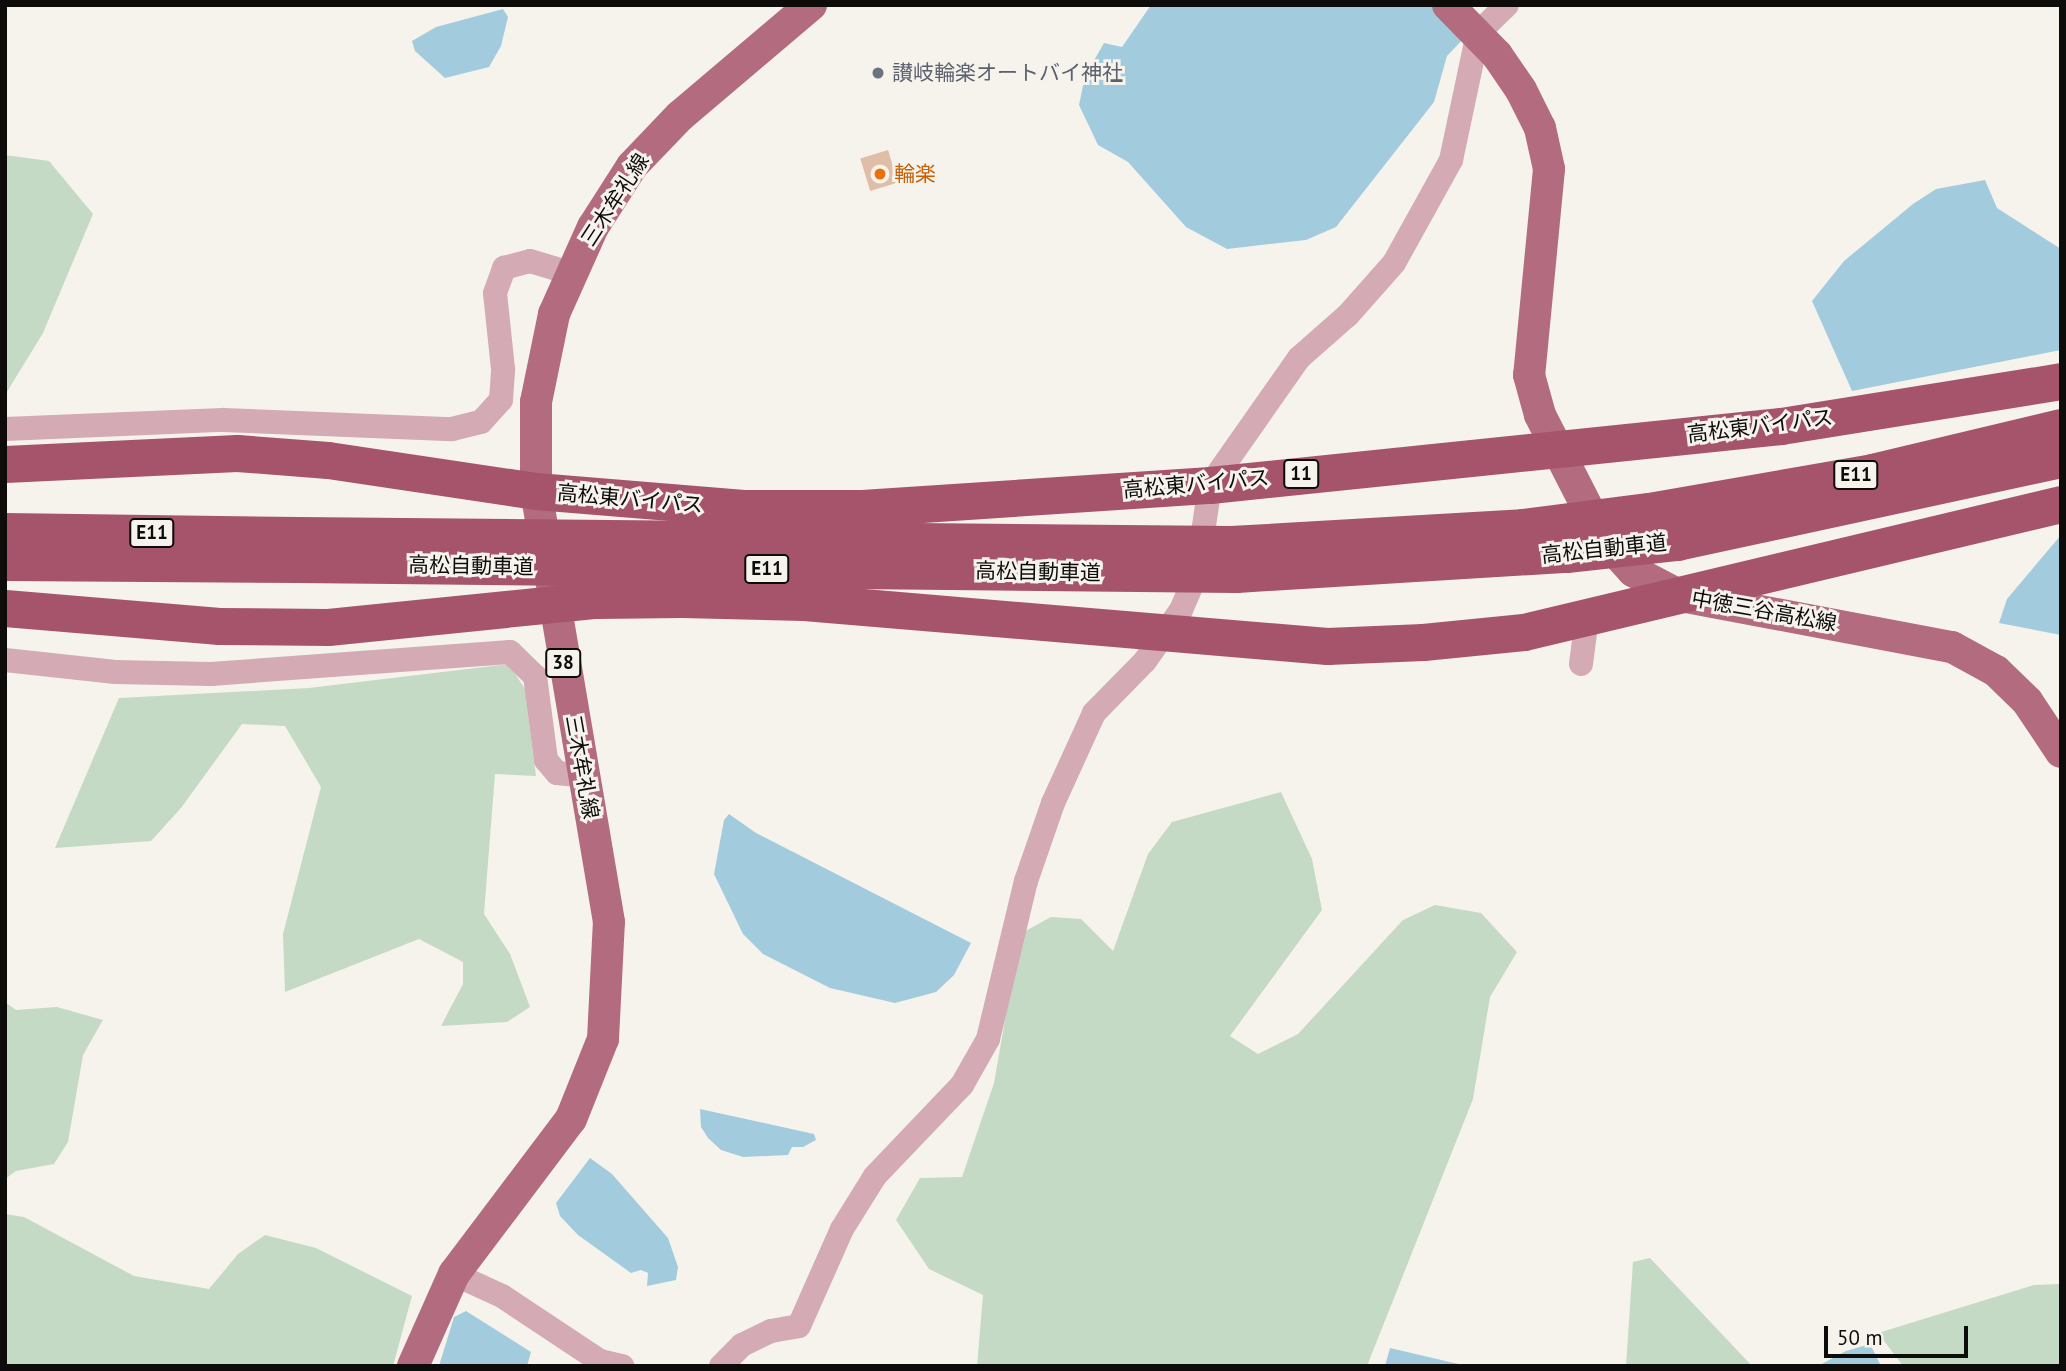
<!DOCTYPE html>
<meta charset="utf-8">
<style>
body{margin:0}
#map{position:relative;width:2066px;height:1371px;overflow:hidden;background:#f6f3ed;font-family:"PT Sans","Noto Sans JP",sans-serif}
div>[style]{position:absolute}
.green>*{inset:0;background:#c4dac5}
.water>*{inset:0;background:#a2ccde}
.building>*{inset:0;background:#e0bda7;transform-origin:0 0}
.minor>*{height:24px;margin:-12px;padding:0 12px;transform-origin:12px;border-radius:12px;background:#d4aab4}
.major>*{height:32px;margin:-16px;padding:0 16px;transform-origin:16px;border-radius:16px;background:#b36c7f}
.highway>*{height:37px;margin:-18.5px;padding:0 18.5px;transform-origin:18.5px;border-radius:18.5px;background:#a6546c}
.highway-bridge>*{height:37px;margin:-18.5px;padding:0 18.5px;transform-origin:18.5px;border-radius:18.5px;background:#a6546c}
.dots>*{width:19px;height:19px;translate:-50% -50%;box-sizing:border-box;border:4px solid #f6f3ed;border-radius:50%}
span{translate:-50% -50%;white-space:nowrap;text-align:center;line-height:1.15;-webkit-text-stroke:6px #f6f3ed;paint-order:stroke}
.shield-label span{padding:2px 5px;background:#f6f3ed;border:2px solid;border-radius:5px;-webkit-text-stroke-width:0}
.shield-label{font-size:19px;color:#0d0c0b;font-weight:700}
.worship-label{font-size:21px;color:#5b616d}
.left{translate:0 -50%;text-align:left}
.food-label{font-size:21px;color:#c56008}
.street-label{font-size:21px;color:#0d0c0b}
.frame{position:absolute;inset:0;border:7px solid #0d0c0b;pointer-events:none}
.scale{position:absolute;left:1824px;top:1326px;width:144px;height:32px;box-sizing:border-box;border:4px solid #0d0c0b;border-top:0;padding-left:9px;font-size:21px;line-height:24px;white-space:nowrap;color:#0d0c0b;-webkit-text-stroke:5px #f6f3ed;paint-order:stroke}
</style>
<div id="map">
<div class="green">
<div style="clip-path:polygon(5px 155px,49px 161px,93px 214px,43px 333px,5px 395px)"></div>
<div style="clip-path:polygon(509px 664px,525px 689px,536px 776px,495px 774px,484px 914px,510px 954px,530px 1007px,507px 1022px,441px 1026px,463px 984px,463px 962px,419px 939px,285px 992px,283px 934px,321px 787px,285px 726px,242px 724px,181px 808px,151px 841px,55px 848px,119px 698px,309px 688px)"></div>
<div style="clip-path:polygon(1281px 792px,1312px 859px,1322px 910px,1230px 1036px,1258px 1054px,1298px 1034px,1403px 920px,1435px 905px,1481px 913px,1517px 952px,1490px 997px,1473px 1099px,1367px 1366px,977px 1366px,983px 1295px,929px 1269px,896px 1220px,920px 1178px,962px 1177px,994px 1083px,1020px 934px,1051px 917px,1081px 919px,1113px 951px,1148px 854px,1172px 822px)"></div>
<div style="clip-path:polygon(5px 1002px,16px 1010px,57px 1007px,103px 1020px,83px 1055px,68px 1142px,54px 1164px,16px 1171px,5px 1179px)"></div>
<div style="clip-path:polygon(5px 1214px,24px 1217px,134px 1276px,209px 1289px,238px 1254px,265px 1235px,316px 1248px,412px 1296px,393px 1366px,5px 1366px)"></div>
<div style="clip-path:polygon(1650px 1258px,1752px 1366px,1626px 1366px,1633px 1262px)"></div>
<div style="clip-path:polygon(2061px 1284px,2061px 1366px,1903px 1366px,1878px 1333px,2034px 1285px)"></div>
</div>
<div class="water">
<div style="clip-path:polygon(1151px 5px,1437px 5px,1466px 36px,1447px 56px,1434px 102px,1336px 227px,1306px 240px,1227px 249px,1186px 227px,1128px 162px,1098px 145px,1079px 105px,1085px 76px,1104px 43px,1122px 47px)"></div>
<div style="clip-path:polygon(503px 9px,508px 17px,501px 46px,489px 67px,445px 78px,415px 51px,412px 41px,436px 27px)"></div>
<div style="clip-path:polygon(1985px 180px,1997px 208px,2061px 249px,2061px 350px,1852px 391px,1812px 301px,1844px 261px,1913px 204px,1936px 189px)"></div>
<div style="clip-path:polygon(2061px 535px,2061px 635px,1999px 623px,2007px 599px)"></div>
<div style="clip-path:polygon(729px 814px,756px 833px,971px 943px,954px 975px,936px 992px,895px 1003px,830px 988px,763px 954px,743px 934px,714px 874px,724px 820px)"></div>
<div style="clip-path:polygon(700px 1109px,814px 1134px,816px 1140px,803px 1147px,792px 1147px,788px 1155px,743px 1157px,721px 1150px,708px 1138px,701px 1127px)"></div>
<div style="clip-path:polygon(590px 1158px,612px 1174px,668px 1238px,678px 1267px,676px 1280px,647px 1286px,648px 1273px,641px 1270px,631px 1273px,578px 1235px,560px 1216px,556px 1203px)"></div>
<div style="clip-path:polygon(466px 1311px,531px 1352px,527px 1366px,439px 1366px,454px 1317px)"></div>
<div style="clip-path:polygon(1870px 1344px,1881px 1366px,1818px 1366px,1846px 1351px)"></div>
<div style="clip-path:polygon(1390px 1348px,1467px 1366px,1385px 1366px)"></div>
</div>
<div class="building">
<div style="left:888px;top:150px;width:34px;height:29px;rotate:73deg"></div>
</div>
<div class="minor">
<div style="left:5px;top:429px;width:218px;rotate:-2.4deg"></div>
<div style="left:223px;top:420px;width:229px;rotate:2.3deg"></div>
<div style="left:452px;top:429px;width:30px;rotate:-14deg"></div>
<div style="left:481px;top:422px;width:30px;rotate:-48deg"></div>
<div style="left:501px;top:400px;width:31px;rotate:-86deg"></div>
<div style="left:503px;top:369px;width:76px;rotate:-96deg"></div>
<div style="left:495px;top:293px;width:27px;rotate:-70deg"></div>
<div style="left:504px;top:268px;width:27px;rotate:-15deg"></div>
<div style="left:530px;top:261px;width:42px;rotate:16.7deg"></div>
<div style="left:5px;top:660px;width:111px;rotate:6.2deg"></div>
<div style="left:115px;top:672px;width:96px;rotate:1.2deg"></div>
<div style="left:211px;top:674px;width:300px;rotate:-4.2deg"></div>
<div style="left:510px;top:652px;width:35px;rotate:44deg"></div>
<div style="left:535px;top:676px;width:85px;rotate:82.5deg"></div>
<div style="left:546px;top:760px;width:17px;rotate:50deg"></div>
<div style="left:557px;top:773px;width:28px;rotate:6deg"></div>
<div style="left:1581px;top:664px;width:46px;rotate:-82.6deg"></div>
<div style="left:454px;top:1274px;width:53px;rotate:24.6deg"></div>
<div style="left:502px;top:1296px;width:118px;rotate:33.6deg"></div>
<div style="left:600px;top:1361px;width:23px;rotate:13deg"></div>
<div style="left:721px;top:1366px;width:30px;rotate:-45deg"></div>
<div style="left:742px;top:1345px;width:32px;rotate:-26deg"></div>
<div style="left:771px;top:1331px;width:28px;rotate:-10deg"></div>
<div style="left:799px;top:1326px;width:106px;rotate:-66.1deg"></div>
<div style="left:842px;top:1229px;width:62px;rotate:-58.1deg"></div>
<div style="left:875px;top:1176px;width:126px;rotate:-46.3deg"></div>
<div style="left:962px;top:1085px;width:53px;rotate:-60.5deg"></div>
<div style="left:988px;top:1039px;width:163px;rotate:-76.5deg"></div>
<div style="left:1026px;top:881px;width:83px;rotate:-70.9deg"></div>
<div style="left:1053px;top:803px;width:99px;rotate:-65.5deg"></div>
<div style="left:1094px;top:713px;width:73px;rotate:-45.6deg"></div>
<div style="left:1145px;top:661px;width:62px;rotate:-54.8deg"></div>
<div style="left:1181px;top:610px;width:40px;rotate:-66.6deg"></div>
<div style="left:1197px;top:573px;width:89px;rotate:-81.6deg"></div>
<div style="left:1210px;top:485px;width:155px;rotate:-55deg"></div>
<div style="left:1299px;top:358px;width:65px;rotate:-41.3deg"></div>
<div style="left:1348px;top:315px;width:69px;rotate:-48.5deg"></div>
<div style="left:1394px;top:263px;width:118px;rotate:-61deg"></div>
<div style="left:1451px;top:160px;width:130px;rotate:-78deg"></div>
<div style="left:1478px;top:33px;width:40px;rotate:-44deg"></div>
</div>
<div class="major">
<div style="left:1448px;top:5px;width:70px;rotate:45.6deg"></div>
<div style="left:1497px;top:55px;width:42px;rotate:55.6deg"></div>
<div style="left:1521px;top:90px;width:42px;rotate:63.4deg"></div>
<div style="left:1540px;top:128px;width:42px;rotate:77.6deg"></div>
<div style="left:1549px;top:169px;width:207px;rotate:95.5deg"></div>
<div style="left:1529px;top:375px;width:41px;rotate:74.6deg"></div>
<div style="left:1540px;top:415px;width:138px;rotate:62.9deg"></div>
<div style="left:1603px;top:538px;width:45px;rotate:47.7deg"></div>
<div style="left:1633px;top:571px;width:54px;rotate:27.5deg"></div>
<div style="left:1681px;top:596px;width:276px;rotate:10.7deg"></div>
<div style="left:1952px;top:647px;width:50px;rotate:28.6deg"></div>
<div style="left:1996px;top:671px;width:43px;rotate:44.1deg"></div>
<div style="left:2027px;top:701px;width:61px;rotate:56.3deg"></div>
<div style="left:413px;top:1366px;width:101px;rotate:-66deg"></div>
<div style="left:454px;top:1274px;width:194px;rotate:-53deg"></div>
<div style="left:571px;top:1119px;width:86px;rotate:-68.2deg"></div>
<div style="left:603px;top:1039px;width:117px;rotate:-87.1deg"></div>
<div style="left:609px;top:922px;width:437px;rotate:-99.6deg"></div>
<div style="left:536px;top:491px;width:89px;rotate:-90deg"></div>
<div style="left:536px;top:402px;width:90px;rotate:-78.4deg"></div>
<div style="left:554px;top:314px;width:95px;rotate:-65.9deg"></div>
<div style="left:593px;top:227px;width:72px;rotate:-57.4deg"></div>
<div style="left:632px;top:166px;width:69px;rotate:-46.2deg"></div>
<div style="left:680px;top:116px;width:172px;rotate:-40.3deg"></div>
</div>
<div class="highway">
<div style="left:5px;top:464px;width:232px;rotate:-2.7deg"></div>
<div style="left:237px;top:453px;width:91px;rotate:4.4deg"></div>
<div style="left:328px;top:460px;width:210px;rotate:8.5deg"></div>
<div style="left:536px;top:491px;width:208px;rotate:4.7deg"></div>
<div style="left:743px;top:508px;width:119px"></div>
<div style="left:862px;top:508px;width:349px;rotate:-3.8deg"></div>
<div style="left:1210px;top:485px;width:574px;rotate:-5.9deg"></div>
<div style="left:1781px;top:426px;width:284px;rotate:-9.1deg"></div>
<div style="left:1649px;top:511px;width:226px;rotate:-9.9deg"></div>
<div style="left:1872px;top:472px;width:194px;rotate:-13.4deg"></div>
<div style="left:5px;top:531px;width:294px;rotate:0.8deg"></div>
<div style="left:1677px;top:542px;width:393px;rotate:-12.2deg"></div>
<div style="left:1231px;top:544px;width:291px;rotate:-3.3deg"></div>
<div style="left:5px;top:562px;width:293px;rotate:0.4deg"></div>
<div style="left:1236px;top:574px;width:331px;rotate:-3.5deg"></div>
<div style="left:5px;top:608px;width:215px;rotate:4.8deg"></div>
<div style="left:219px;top:626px;width:109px;rotate:0.5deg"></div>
<div style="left:328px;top:627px;width:269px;rotate:-5.8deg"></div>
<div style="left:596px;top:600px;width:86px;rotate:-0.7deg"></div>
<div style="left:682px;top:599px;width:122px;rotate:1.4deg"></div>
<div style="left:804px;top:602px;width:525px;rotate:4.81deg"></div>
<div style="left:1327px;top:646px;width:96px;rotate:-2.4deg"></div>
<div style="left:1423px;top:642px;width:101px;rotate:-5.7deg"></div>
<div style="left:1524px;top:632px;width:552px;rotate:-13.41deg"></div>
</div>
<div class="highway-bridge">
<div style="left:1522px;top:527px;width:128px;rotate:-7.2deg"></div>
<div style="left:299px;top:535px;width:932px;rotate:0.55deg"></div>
<div style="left:1566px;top:554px;width:112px;rotate:-6.2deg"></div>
<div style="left:298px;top:564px;width:938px;rotate:0.61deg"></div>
</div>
<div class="dots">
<div style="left:878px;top:73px;background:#6b7280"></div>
<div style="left:880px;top:174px;background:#e8710a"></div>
</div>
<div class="shield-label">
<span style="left:1301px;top:474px">11</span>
<span style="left:1856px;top:475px">E11</span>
<span style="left:152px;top:533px">E11</span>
<span style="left:767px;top:569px">E11</span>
<span style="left:563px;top:663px">38</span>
</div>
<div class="worship-label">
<span class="left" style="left:892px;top:73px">讃岐輪楽オートバイ神社</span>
</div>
<div class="food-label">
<span class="left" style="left:894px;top:174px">輪楽</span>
</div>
<div class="street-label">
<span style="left:615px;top:200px;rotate:-57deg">三木牟礼線</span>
<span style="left:1760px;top:426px;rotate:-7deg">高松東バイパス</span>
<span style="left:1196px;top:484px;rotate:-5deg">高松東バイパス</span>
<span style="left:630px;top:499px;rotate:5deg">高松東バイパス</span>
<span style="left:1604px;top:549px;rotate:-6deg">高松自動車道</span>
<span style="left:471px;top:566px;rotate:1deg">高松自動車道</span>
<span style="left:1038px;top:572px;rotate:1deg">高松自動車道</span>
<span style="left:1764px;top:611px;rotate:10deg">中徳三谷高松線</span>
<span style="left:582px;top:767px;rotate:80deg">三木牟礼線</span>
</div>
<div class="frame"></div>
<div class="scale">50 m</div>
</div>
